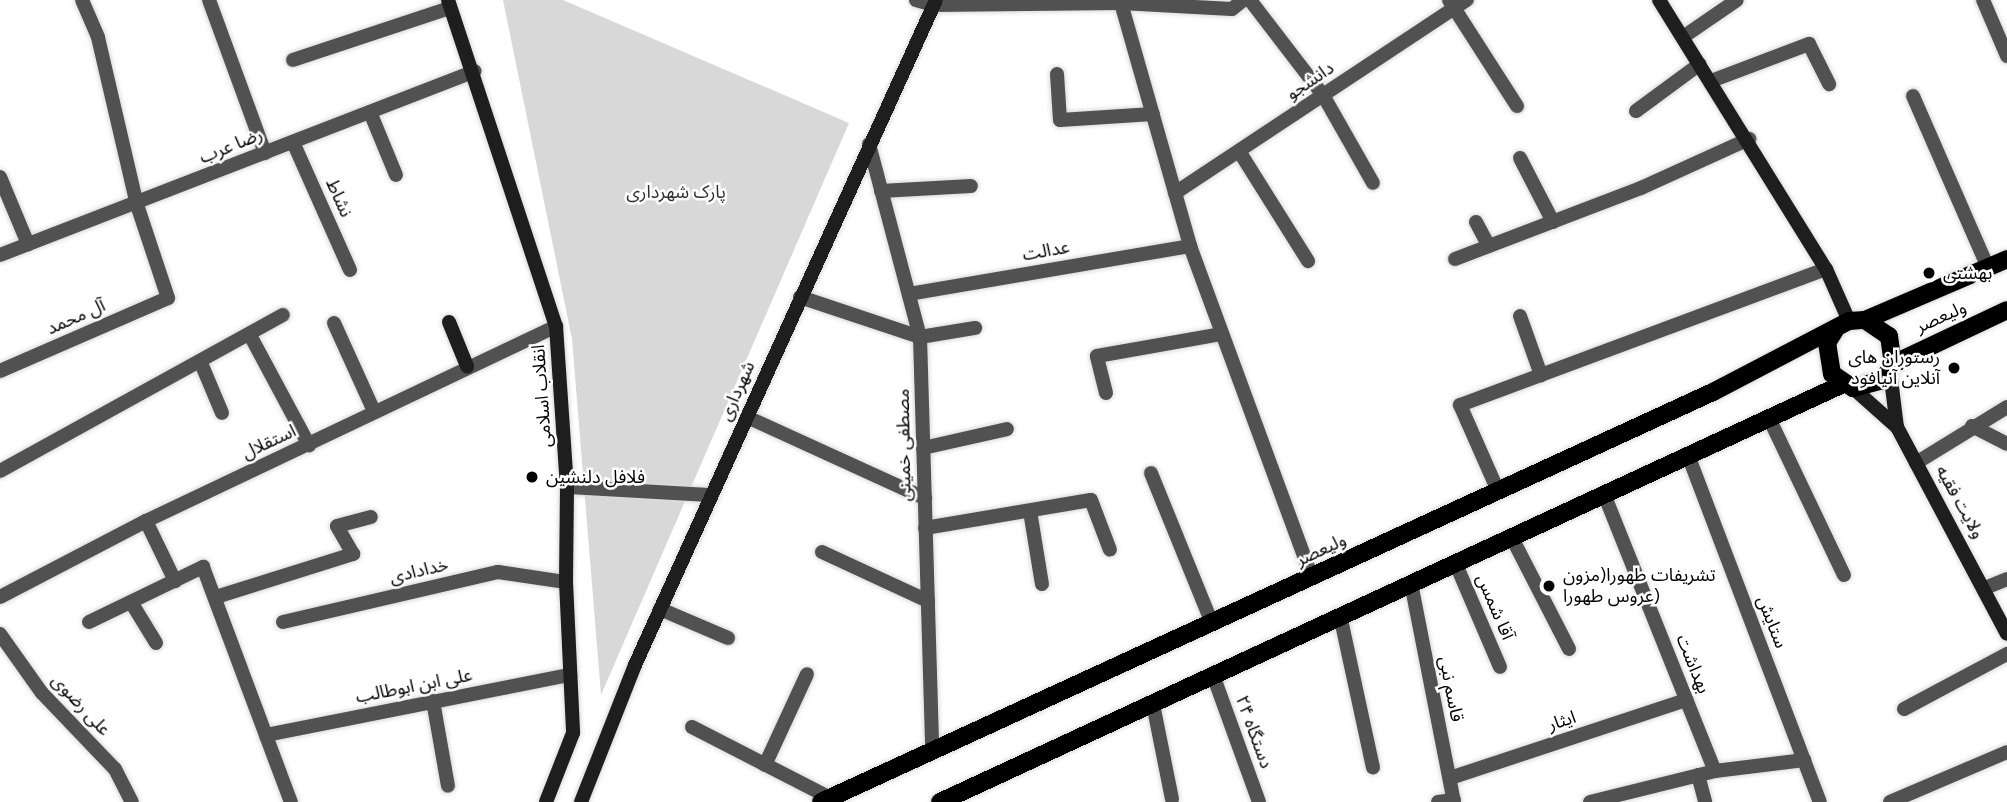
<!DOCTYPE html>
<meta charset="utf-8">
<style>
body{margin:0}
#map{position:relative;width:2007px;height:802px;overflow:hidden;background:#fff;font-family:Figtree,"Noto Sans Arabic",sans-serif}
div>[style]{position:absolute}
.green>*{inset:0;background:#d8d8d8}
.roads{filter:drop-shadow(0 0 2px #dbdbdb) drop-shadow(0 0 2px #dbdbdb)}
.street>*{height:14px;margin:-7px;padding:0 7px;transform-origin:7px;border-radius:7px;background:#515151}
.secondary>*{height:14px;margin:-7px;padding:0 7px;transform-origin:7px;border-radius:7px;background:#1e1e1e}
.primary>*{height:18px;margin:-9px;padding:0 9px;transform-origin:9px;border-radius:9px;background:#000}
.dots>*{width:19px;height:19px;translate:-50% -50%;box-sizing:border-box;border:4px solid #fff;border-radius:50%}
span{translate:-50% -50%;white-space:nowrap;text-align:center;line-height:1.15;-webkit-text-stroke:5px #fff;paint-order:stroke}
.street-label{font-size:18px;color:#000}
.park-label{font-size:18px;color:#2f2f2f}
.poi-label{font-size:18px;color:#000}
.left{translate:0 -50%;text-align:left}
.right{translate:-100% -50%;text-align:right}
</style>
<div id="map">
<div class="green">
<div style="clip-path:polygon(503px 0,563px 0,849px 123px,601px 695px,572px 339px)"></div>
</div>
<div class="roads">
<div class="street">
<div style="left:209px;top:0;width:163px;rotate:69.9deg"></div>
<div style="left:916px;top:0;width:18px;rotate:16deg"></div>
<div style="left:933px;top:5px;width:188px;rotate:-0.6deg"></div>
<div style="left:1121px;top:3px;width:111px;rotate:3.1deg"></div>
<div style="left:1232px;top:9px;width:14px;rotate:-39deg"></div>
<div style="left:1250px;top:0;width:120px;rotate:52.5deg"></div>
<div style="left:1323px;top:95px;width:101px;rotate:60.4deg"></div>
<div style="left:1449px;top:0;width:126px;rotate:57.3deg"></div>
<div style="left:1983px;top:0;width:61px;rotate:66.8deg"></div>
<div style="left:1121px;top:3px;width:253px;rotate:74.1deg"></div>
<div style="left:1190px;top:246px;width:353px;rotate:69.8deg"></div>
<div style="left:1683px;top:37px;width:65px;rotate:-34.4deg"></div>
<div style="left:293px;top:60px;width:164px;rotate:-18.4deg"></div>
<div style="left:1057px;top:74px;width:46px;rotate:86.3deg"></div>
<div style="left:1060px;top:120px;width:93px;rotate:-3.7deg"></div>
<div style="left:1711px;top:81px;width:105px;rotate:-20.7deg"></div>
<div style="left:1809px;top:44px;width:45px;rotate:63.4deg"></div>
<div style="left:1913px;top:96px;width:188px;rotate:66.4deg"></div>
<div style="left:1636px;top:111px;width:79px;rotate:-36.3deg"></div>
<div style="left:370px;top:112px;width:68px;rotate:67.6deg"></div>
<div style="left:293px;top:142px;width:140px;rotate:66deg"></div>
<div style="left:869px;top:144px;width:200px;rotate:75.2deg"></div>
<div style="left:920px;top:337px;width:415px;rotate:88.3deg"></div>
<div style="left:1239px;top:151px;width:130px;rotate:57.9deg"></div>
<div style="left:1520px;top:158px;width:72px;rotate:62.7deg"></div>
<div style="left:0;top:177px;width:73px;rotate:67.3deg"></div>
<div style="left:881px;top:191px;width:90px;rotate:-3.2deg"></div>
<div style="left:1175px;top:193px;width:350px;rotate:-33.5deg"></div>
<div style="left:1476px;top:222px;width:27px;rotate:62deg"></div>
<div style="left:0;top:255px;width:509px;rotate:-21.17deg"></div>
<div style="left:1455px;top:259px;width:199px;rotate:-20.9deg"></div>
<div style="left:1641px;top:188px;width:119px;rotate:-24.4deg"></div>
<div style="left:909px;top:294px;width:285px;rotate:-9.7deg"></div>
<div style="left:800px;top:297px;width:126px;rotate:18.4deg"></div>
<div style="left:920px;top:337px;width:56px;rotate:-9.3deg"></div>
<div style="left:1520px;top:316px;width:63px;rotate:70.4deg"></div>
<div style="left:334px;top:323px;width:97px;rotate:65.6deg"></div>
<div style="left:251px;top:337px;width:123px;rotate:61.8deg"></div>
<div style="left:201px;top:363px;width:54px;rotate:67.2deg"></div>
<div style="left:0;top:371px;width:183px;rotate:-23.5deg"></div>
<div style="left:168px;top:298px;width:98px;rotate:-108.4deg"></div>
<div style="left:137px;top:205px;width:172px;rotate:-103.1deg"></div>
<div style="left:98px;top:37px;width:40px;rotate:-113.4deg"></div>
<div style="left:1106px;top:393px;width:38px;rotate:-104deg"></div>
<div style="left:1097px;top:356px;width:127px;rotate:-10deg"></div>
<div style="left:747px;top:417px;width:196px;rotate:24.5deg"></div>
<div style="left:1769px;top:418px;width:174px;rotate:64.5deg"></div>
<div style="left:1972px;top:426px;width:39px;rotate:27deg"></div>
<div style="left:923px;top:448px;width:86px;rotate:-12.7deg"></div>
<div style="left:1688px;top:455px;width:371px;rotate:69.2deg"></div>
<div style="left:1916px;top:463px;width:107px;rotate:-31.6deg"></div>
<div style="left:0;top:471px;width:323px;rotate:-28.9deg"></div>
<div style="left:1151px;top:473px;width:162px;rotate:67.9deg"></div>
<div style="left:567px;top:487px;width:144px;rotate:3.2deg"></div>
<div style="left:1498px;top:491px;width:94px;rotate:-113.8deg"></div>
<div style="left:1460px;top:405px;width:390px;rotate:-20.4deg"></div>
<div style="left:1604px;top:494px;width:298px;rotate:68.2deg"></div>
<div style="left:1030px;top:511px;width:74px;rotate:80.7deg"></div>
<div style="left:146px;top:521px;width:67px;rotate:64.2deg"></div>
<div style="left:925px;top:528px;width:168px;rotate:-9.6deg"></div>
<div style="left:1091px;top:500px;width:53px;rotate:69.2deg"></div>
<div style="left:1511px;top:536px;width:127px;rotate:62.8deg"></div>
<div style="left:822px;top:552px;width:117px;rotate:24.8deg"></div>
<div style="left:1455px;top:562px;width:114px;rotate:66.8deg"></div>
<div style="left:1411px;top:583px;width:223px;rotate:78.9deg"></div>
<div style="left:1985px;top:588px;width:24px;rotate:-22deg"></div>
<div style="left:0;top:597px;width:165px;rotate:-27.5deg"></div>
<div style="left:146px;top:521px;width:454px;rotate:-25.4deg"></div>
<div style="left:216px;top:597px;width:144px;rotate:-17.4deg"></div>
<div style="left:353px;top:554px;width:32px;rotate:-120deg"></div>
<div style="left:337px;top:526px;width:35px;rotate:-15deg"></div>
<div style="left:131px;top:602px;width:48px;rotate:58.6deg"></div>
<div style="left:660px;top:609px;width:74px;rotate:23.1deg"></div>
<div style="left:1340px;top:615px;width:156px;rotate:77.8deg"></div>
<div style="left:89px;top:622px;width:127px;rotate:-25.8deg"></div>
<div style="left:203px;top:567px;width:251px;rotate:69.5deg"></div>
<div style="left:283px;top:622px;width:221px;rotate:-13.1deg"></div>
<div style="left:498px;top:572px;width:69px;rotate:8.4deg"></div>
<div style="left:0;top:634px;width:72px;rotate:54.6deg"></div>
<div style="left:42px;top:693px;width:105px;rotate:46.2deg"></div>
<div style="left:115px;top:769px;width:37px;rotate:63deg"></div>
<div style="left:1213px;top:675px;width:135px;rotate:70.1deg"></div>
<div style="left:433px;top:701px;width:86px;rotate:80deg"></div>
<div style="left:1153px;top:704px;width:97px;rotate:78.7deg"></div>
<div style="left:1904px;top:709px;width:117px;rotate:-28.1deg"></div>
<div style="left:692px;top:727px;width:155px;rotate:27.2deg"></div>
<div style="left:266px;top:735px;width:310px;rotate:-11.2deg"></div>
<div style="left:765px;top:765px;width:100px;rotate:-65.2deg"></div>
<div style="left:1698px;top:775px;width:28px;rotate:75deg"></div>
<div style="left:1450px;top:778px;width:249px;rotate:-18.3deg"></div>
<div style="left:1438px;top:802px;width:16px;rotate:-7deg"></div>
<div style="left:1590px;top:802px;width:129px;rotate:-13.9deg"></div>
<div style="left:1715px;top:771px;width:90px;rotate:-7deg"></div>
<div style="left:1890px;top:802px;width:127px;rotate:-23.1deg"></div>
</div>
<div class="secondary">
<div style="left:448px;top:0;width:343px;rotate:71.7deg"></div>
<div style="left:556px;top:326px;width:161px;rotate:86.1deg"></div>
<div style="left:567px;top:487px;width:95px;rotate:90.6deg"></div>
<div style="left:566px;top:582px;width:151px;rotate:87.3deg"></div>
<div style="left:573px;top:733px;width:74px;rotate:111.4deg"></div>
<div style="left:1659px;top:0;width:317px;rotate:58.2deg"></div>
<div style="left:1826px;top:269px;width:57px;rotate:66.1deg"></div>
<div style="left:449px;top:322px;width:48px;rotate:67.8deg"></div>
<div style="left:1890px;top:371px;width:56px;rotate:82.9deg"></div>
<div style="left:1853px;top:388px;width:59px;rotate:41.6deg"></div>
<div style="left:1897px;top:427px;width:234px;rotate:62deg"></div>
<div style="left:581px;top:802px;width:147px;rotate:-68.5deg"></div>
<div style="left:635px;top:665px;width:730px;rotate:-65.65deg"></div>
</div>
<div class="primary">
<div style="left:1865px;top:320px;width:155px;rotate:-23.2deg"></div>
<div style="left:1893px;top:364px;width:126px;rotate:-25.3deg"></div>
<div style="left:821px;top:802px;width:982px;rotate:-24.69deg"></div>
<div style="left:1713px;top:392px;width:153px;rotate:-27.6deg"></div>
<div style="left:1849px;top:321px;width:16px;rotate:-4deg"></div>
<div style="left:1865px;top:320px;width:29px;rotate:34deg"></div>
<div style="left:1889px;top:336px;width:28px;rotate:82deg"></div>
<div style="left:1893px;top:364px;width:19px;rotate:122deg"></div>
<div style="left:1883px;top:380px;width:31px;rotate:165deg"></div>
<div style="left:1853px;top:388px;width:25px;rotate:-146deg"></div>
<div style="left:1832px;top:374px;width:31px;rotate:-99deg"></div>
<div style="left:1827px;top:343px;width:15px;rotate:-58deg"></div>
<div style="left:940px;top:802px;width:995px;rotate:-24.84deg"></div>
</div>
</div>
<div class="dots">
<div style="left:1929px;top:273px;background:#000"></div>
<div style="left:1954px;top:368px;background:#000"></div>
<div style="left:532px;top:477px;background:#000"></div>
<div style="left:1549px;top:586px;background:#000"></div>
</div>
<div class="street-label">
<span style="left:1310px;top:81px;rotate:-34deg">دانشجو</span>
<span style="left:231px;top:146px;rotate:-22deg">رضا عرب</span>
<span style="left:339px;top:198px;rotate:66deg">نشاط</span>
<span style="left:1046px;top:251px;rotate:-10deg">عدالت</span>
<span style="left:76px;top:317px;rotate:-24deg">آل محمد</span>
<span style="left:1941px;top:317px;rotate:-24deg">ولیعصر</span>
<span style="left:737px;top:391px;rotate:-66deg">شهرداری</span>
<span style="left:542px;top:396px;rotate:-94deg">انقلاب اسلامی</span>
<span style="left:269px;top:442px;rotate:-25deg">استقلال</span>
<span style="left:904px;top:445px;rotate:-91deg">مصطفی خمینی</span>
<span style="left:1960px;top:502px;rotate:61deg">ولایت فقیه</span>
<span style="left:1321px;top:550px;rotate:-25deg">ولیعصر</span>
<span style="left:419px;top:571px;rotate:-13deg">خدادادی</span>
<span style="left:1495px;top:607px;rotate:67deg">آقا شمس</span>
<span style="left:1772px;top:622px;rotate:69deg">ستایش</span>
<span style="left:1693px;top:664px;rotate:68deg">بهداشت</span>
<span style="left:414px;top:686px;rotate:-11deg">علی ابن ابوطالب</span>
<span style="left:1451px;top:689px;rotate:79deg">قاسم نبی</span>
<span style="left:81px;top:705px;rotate:47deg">علی رضوی</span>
<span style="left:1562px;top:721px;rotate:-18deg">ایثار</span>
<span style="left:1254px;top:732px;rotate:70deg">۲۴ دستگاه</span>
</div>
<div class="park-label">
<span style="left:676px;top:192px">پارک شهرداری</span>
</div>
<div class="poi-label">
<span class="left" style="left:1943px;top:273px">بهشتی</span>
<span class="right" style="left:1940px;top:368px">رستوران های<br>آنلاین آنیافود</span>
<span class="left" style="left:546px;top:477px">فلافل دلنشین</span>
<span class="left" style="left:1563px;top:586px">تشریفات طهورا(مزون<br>عروس طهورا)</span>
</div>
</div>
